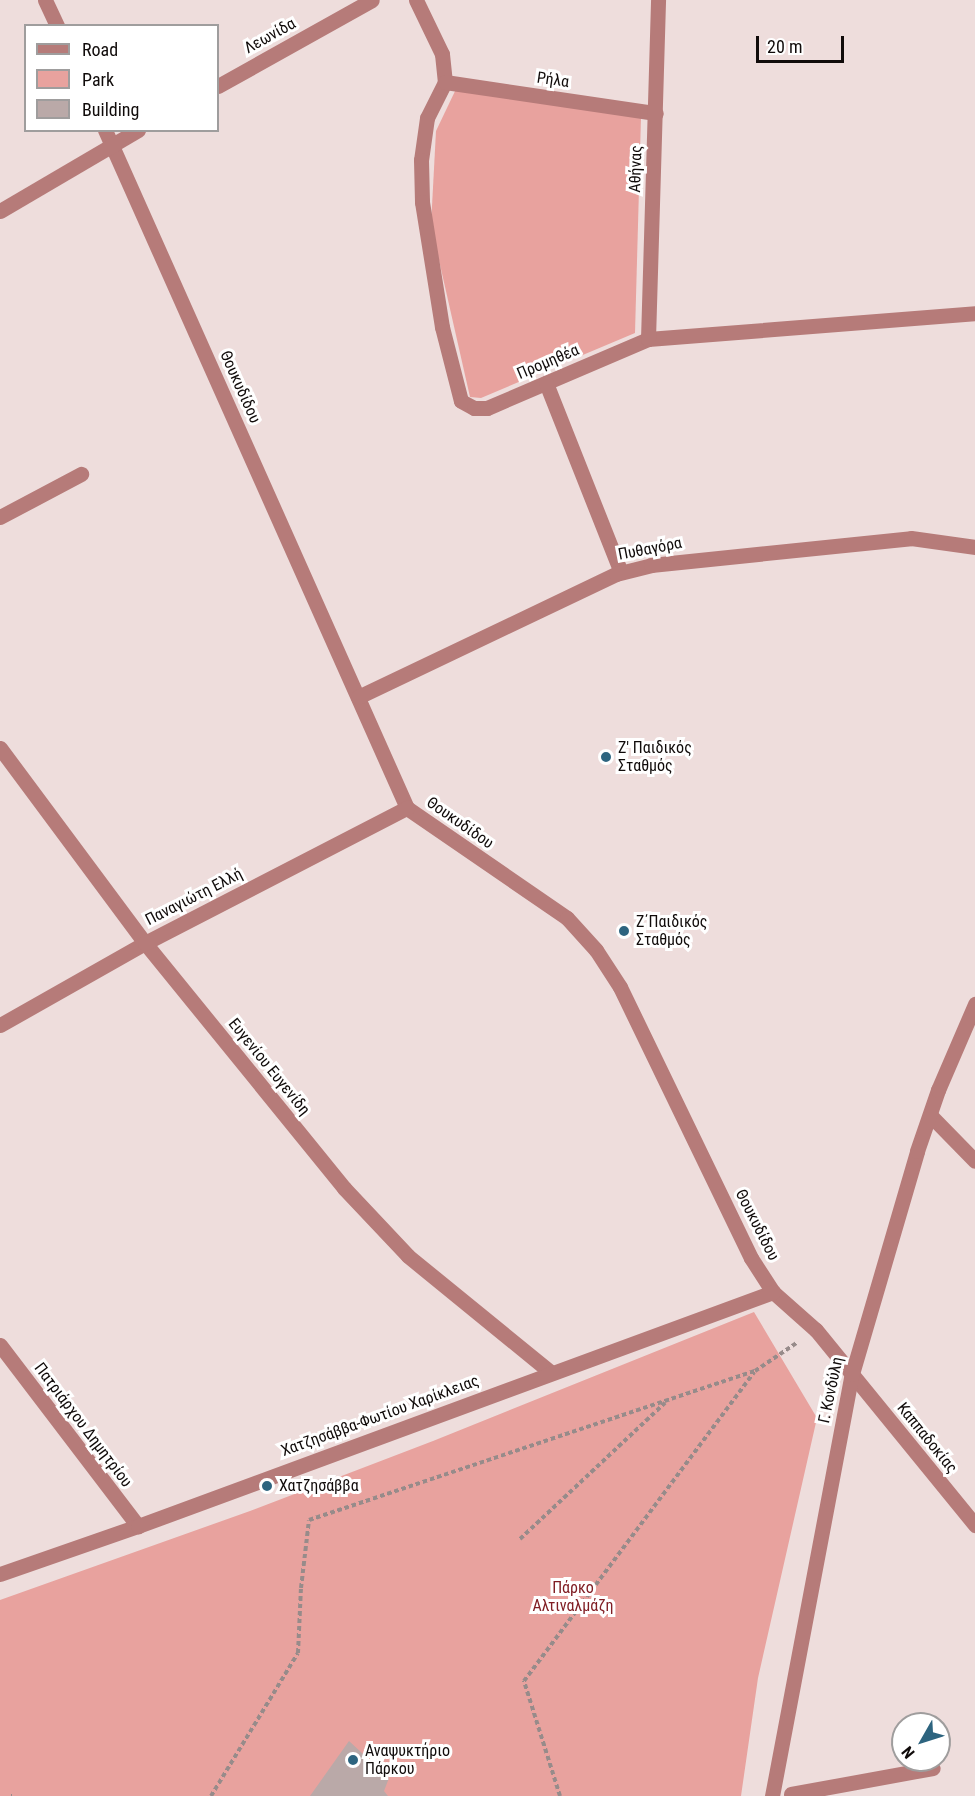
<!DOCTYPE html>
<meta charset="utf-8">
<style>
body{margin:0}
#map{position:relative;width:975px;height:1796px;overflow:hidden;background:#eedddc;font-family:"Roboto Condensed",sans-serif}
div>[style]{position:absolute}
.green>*{inset:0;background:#e8a29e}
.building>*{inset:0;background:#baa9a8}
.path>*{height:4px;margin-top:-2px;transform-origin:0;background:repeating-linear-gradient(90deg,#978b8a 0 4.5px,transparent 0 7.5px)}
.minor>*{height:15px;margin:-7.5px;padding:0 7.5px;transform-origin:7.5px;border-radius:7.5px;background:#b67b79}
.tertiary>*{height:15px;margin:-7.5px;padding:0 7.5px;transform-origin:7.5px;border-radius:7.5px;background:#b67b79}
.dots>*{width:16px;height:16px;translate:-50% -50%;box-sizing:border-box;border:3px solid #fff;border-radius:50%}
span{translate:-50% -50%;white-space:nowrap;text-align:center;line-height:1.15;-webkit-text-stroke:6px #fff;paint-order:stroke}
.street-label{font-size:16px;color:#100b0a}
.poi-label{font-size:16px;color:#100b0a}
.left{translate:0 -50%;text-align:left}
.park-label{font-size:16px;color:#801e24}
.legend{position:absolute;left:24px;top:24px;width:195px;height:108px;box-sizing:border-box;background:#fff;border:2px solid #9f9d9d;margin:0;padding:8px 10px;list-style:none;font-size:18px;color:#100b0a}
.legend li{display:flex;align-items:center;gap:12px;height:30px}
.legend b{width:30px;border:2px solid #9f9d9d}
.north{position:absolute;left:891px;top:1712px;width:60px;height:60px;box-sizing:border-box;background:#fff;border:2px solid #9f9d9d;border-radius:50%;rotate:231deg;font-size:16px;font-weight:700;line-height:24px;text-align:center;color:#100b0a}
.north::after{content:'';display:block;margin:auto;width:21px;height:27px;background:#2d647f;clip-path:polygon(50% 0,100% 100%,50% 72%,0 100%)}
.scale{position:absolute;left:756px;top:36px;width:88px;height:27px;box-sizing:border-box;border:3px solid #100b0a;border-top:0;padding-left:8px;font-size:18px;line-height:21px;white-space:nowrap;color:#100b0a;-webkit-text-stroke:4px #fff;paint-order:stroke}
</style>
<div id="map">
<div class="green">
<div style="clip-path:polygon(457px 87px,641px 117px,635px 333px,481px 398px,470px 397px,431px 225px,436px 131px)"></div>
<div style="clip-path:polygon(754px 1312px,817px 1418px,758px 1678px,741px 1796px,0 1796px,0 1600px,250px 1511px,433px 1441px)"></div>
</div>
<div class="building">
<div style="clip-path:polygon(349px 1741px,389px 1778px,384px 1791px,388px 1796px,310px 1796px)"></div>
</div>
<div class="path">
<div style="left:520px;top:1539px;width:199px;rotate:-43.2deg"></div>
<div style="left:11px;top:1796px;width:1px"></div>
<div style="left:211px;top:1796px;width:167px;rotate:-58.7deg"></div>
<div style="left:298px;top:1653px;width:65px;rotate:-87.4deg"></div>
<div style="left:301px;top:1588px;width:68px;rotate:-83.3deg"></div>
<div style="left:309px;top:1520px;width:470px;rotate:-18.5deg"></div>
<div style="left:755px;top:1371px;width:52px;rotate:-34deg"></div>
<div style="left:560px;top:1796px;width:121px;rotate:-107.4deg"></div>
<div style="left:524px;top:1681px;width:385px;rotate:-53.3deg"></div>
</div>
<div class="minor">
<div style="left:45px;top:0;width:29px;rotate:65deg"></div>
<div style="left:416px;top:0;width:60px;rotate:64.3deg"></div>
<div style="left:442px;top:54px;width:28px;rotate:84deg"></div>
<div style="left:445px;top:82px;width:40px;rotate:116.6deg"></div>
<div style="left:427px;top:118px;width:42px;rotate:98.1deg"></div>
<div style="left:421px;top:160px;width:42px;rotate:88.6deg"></div>
<div style="left:422px;top:202px;width:127px;rotate:80.9deg"></div>
<div style="left:442px;top:327px;width:76px;rotate:75.6deg"></div>
<div style="left:461px;top:401px;width:15px;rotate:28deg"></div>
<div style="left:474px;top:408px;width:13px"></div>
<div style="left:487px;top:408px;width:175px;rotate:-23.2deg"></div>
<div style="left:648px;top:339px;width:328px;rotate:-4.5deg"></div>
<div style="left:445px;top:82px;width:213px;rotate:8.4deg"></div>
<div style="left:218px;top:86px;width:176px;rotate:-29.2deg"></div>
<div style="left:105px;top:130px;width:742px;rotate:65.99deg"></div>
<div style="left:407px;top:808px;width:194px;rotate:34.5deg"></div>
<div style="left:567px;top:918px;width:43px;rotate:47.8deg"></div>
<div style="left:596px;top:950px;width:44px;rotate:57deg"></div>
<div style="left:620px;top:987px;width:301px;rotate:64.2deg"></div>
<div style="left:751px;top:1258px;width:40px;rotate:57.1deg"></div>
<div style="left:773px;top:1292px;width:57px;rotate:41.5deg"></div>
<div style="left:816px;top:1330px;width:252px;rotate:50.8deg"></div>
<div style="left:0;top:211px;width:160px;rotate:-30.4deg"></div>
<div style="left:648px;top:339px;width:339px;rotate:-88.3deg"></div>
<div style="left:546px;top:383px;width:203px;rotate:68.4deg"></div>
<div style="left:0;top:517px;width:92px;rotate:-28deg"></div>
<div style="left:358px;top:697px;width:286px;rotate:-25.5deg"></div>
<div style="left:616px;top:574px;width:36px;rotate:-14deg"></div>
<div style="left:651px;top:565px;width:261px;rotate:-5.9deg"></div>
<div style="left:911px;top:538px;width:65px;rotate:8deg"></div>
<div style="left:0;top:748px;width:243px;rotate:53.4deg"></div>
<div style="left:145px;top:943px;width:316px;rotate:50.9deg"></div>
<div style="left:344px;top:1188px;width:93px;rotate:46.7deg"></div>
<div style="left:408px;top:1256px;width:183px;rotate:39.2deg"></div>
<div style="left:0;top:1025px;width:167px;rotate:-29.5deg"></div>
<div style="left:145px;top:943px;width:295px;rotate:-27.3deg"></div>
<div style="left:930px;top:1115px;width:64px;rotate:45.6deg"></div>
<div style="left:0;top:1345px;width:228px;rotate:52.7deg"></div>
<div style="left:0;top:1574px;width:146px;rotate:-19.2deg"></div>
<div style="left:138px;top:1526px;width:677px;rotate:-20.23deg"></div>
<div style="left:791px;top:1794px;width:144px;rotate:-10.4deg"></div>
</div>
<div class="tertiary">
<div style="left:772px;top:1796px;width:430px;rotate:-79.3deg"></div>
<div style="left:852px;top:1374px;width:232px;rotate:-73.7deg"></div>
<div style="left:917px;top:1151px;width:65px;rotate:-71deg"></div>
<div style="left:938px;top:1090px;width:94px;rotate:-66.7deg"></div>
</div>
<div class="dots">
<div style="left:606px;top:757px;background:#2d647f"></div>
<div style="left:624px;top:931px;background:#2d647f"></div>
<div style="left:267px;top:1486px;background:#2d647f"></div>
<div style="left:353px;top:1760px;background:#2d647f"></div>
</div>
<div class="street-label">
<span style="left:270px;top:36px;rotate:-29deg">Λεωνίδα</span>
<span style="left:553px;top:80px;rotate:8deg">Ρήλα</span>
<span style="left:636px;top:169px;rotate:-88deg">Αθήνας</span>
<span style="left:548px;top:362px;rotate:-23deg">Προμηθέα</span>
<span style="left:240px;top:387px;rotate:66deg">Θουκυδίδου</span>
<span style="left:650px;top:549px;rotate:-11deg">Πυθαγόρα</span>
<span style="left:460px;top:823px;rotate:35deg">Θουκυδίδου</span>
<span style="left:194px;top:897px;rotate:-27deg">Παναγιώτη Ελλή</span>
<span style="left:269px;top:1067px;rotate:51deg">Ευγενίου Ευγενίδη</span>
<span style="left:757px;top:1225px;rotate:63deg">Θουκυδίδου</span>
<span style="left:831px;top:1390px;rotate:-78deg">Γ. Κονδύλη</span>
<span style="left:380px;top:1416px;rotate:-20deg">Χατζησάββα-Φωτίου Χαρίκλειας</span>
<span style="left:83px;top:1425px;rotate:53deg">Πατριάρχου Δημητρίου</span>
<span style="left:927px;top:1438px;rotate:51deg">Καππαδοκίας</span>
</div>
<div class="poi-label">
<span class="left" style="left:618px;top:757px">Ζ' Παιδικός<br>Σταθμός</span>
<span class="left" style="left:636px;top:931px">Ζ΄Παιδικός<br>Σταθμός</span>
<span class="left" style="left:279px;top:1486px">Χατζησάββα</span>
<span class="left" style="left:365px;top:1760px">Αναψυκτήριο<br>Πάρκου</span>
</div>
<div class="park-label">
<span style="left:573px;top:1597px">Πάρκο<br>Αλτιναλμάζη</span>
</div>
<ul class="legend">
<li><b style="height:8px;background:#b67b79"></b>Road</li>
<li><b style="height:16px;background:#e8a29e"></b>Park</li>
<li><b style="height:16px;background:#baa9a8"></b>Building</li>
</ul>
<div class="north">N</div>
<div class="scale">20 m</div>
</div>
